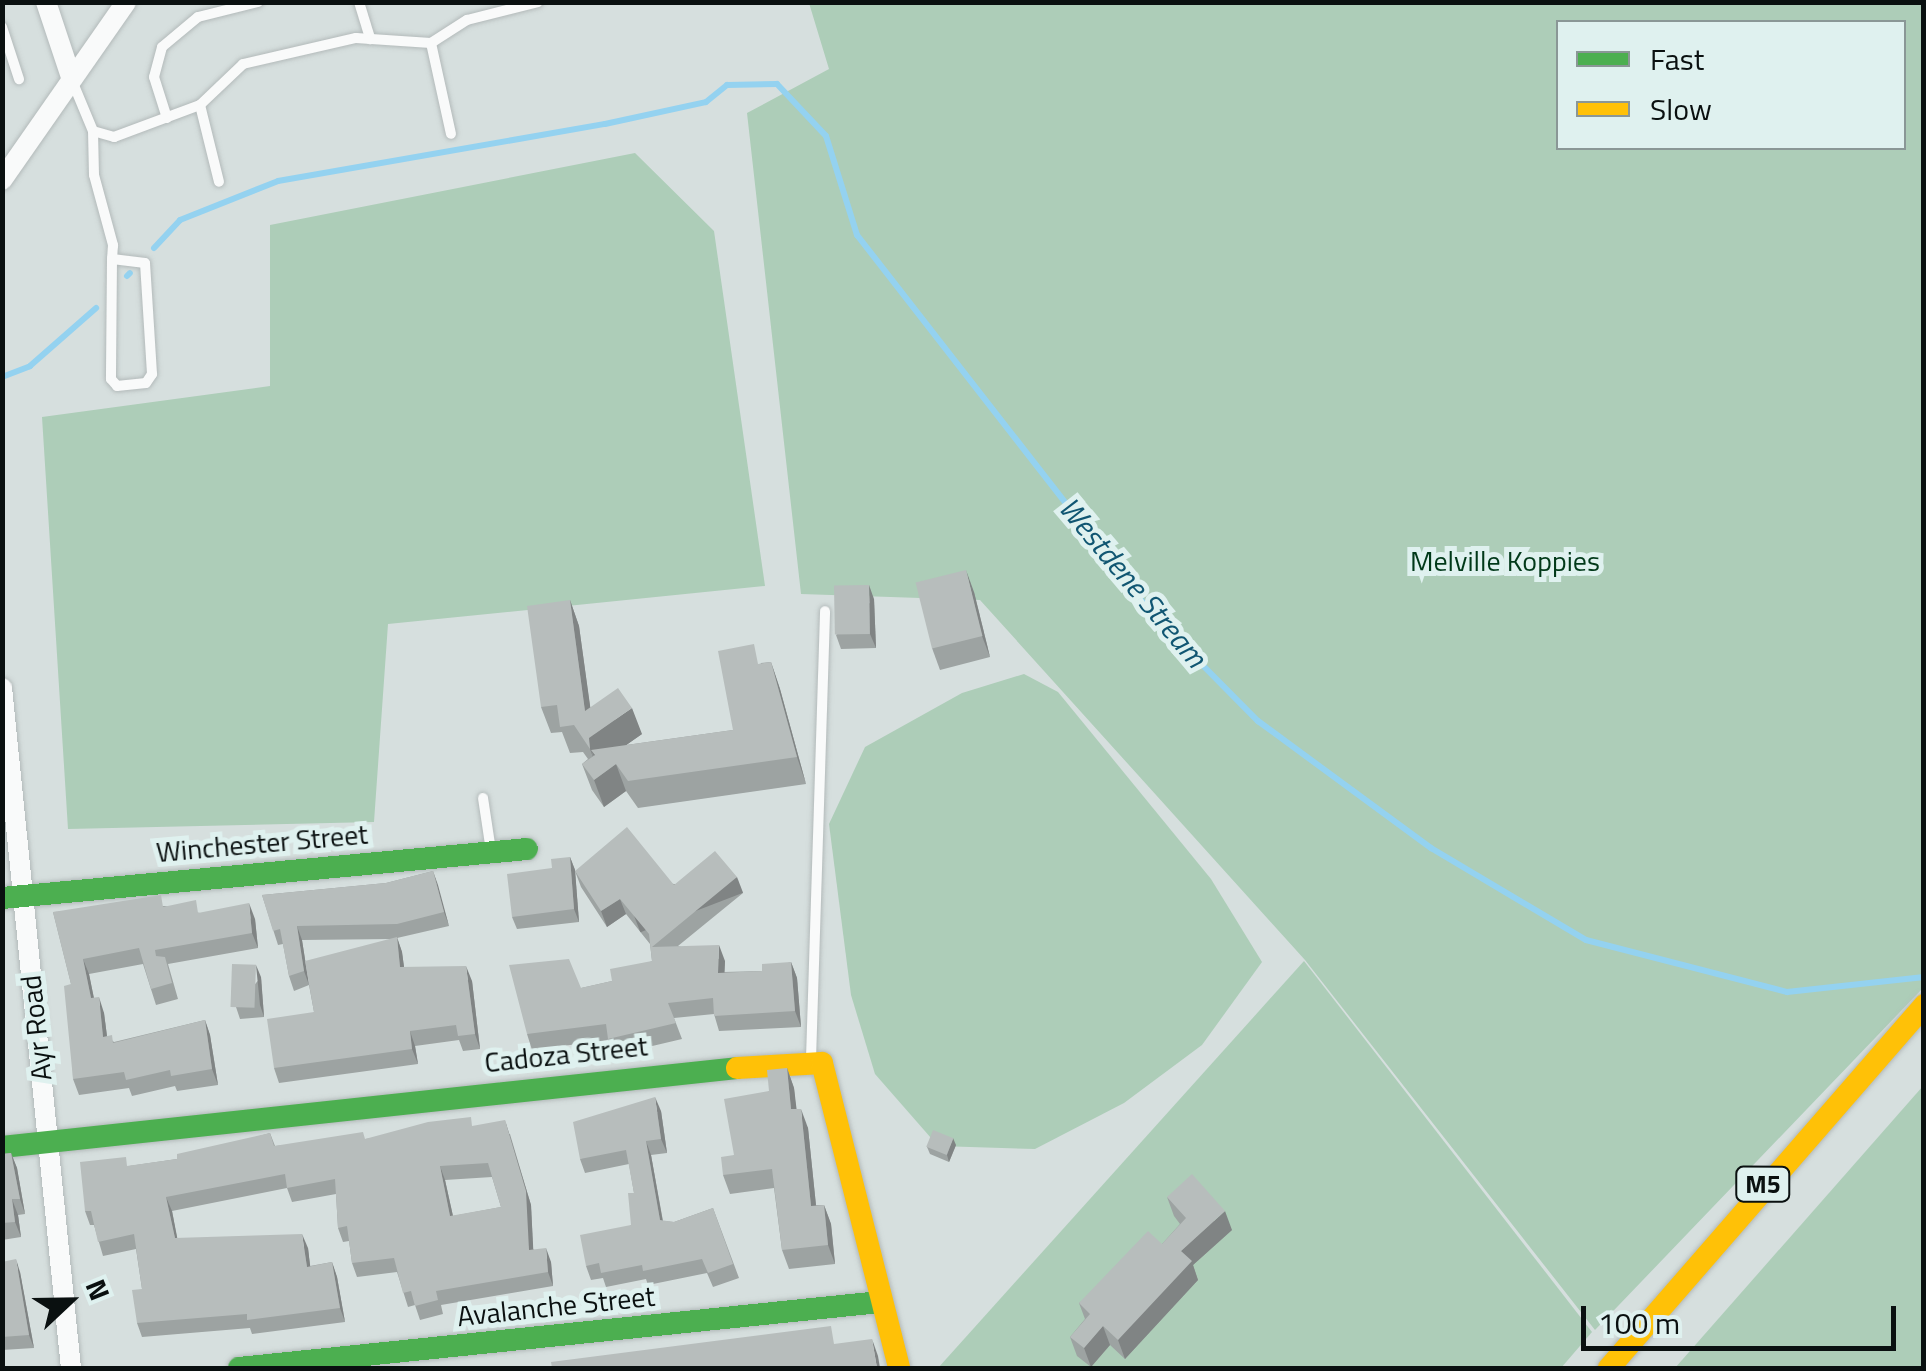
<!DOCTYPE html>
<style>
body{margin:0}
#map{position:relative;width:1926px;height:1371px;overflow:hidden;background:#d6dfde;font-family:"Titillium Web",sans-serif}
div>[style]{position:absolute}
.green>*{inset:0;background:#adcdb8}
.stream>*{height:6px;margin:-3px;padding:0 3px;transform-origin:3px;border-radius:3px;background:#94d2f0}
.roads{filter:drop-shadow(0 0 2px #b3baba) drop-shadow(0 0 2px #b3baba)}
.lane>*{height:10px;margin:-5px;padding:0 5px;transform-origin:5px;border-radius:5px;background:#f9fafa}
.street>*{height:20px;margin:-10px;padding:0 10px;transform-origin:10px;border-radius:10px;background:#f9fafa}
.fast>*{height:22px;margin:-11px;padding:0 11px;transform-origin:11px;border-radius:11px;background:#4caf50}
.slow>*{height:22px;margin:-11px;padding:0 11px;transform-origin:11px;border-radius:11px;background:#ffc107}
.wall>*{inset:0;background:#9da3a2}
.shaded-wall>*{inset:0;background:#808484;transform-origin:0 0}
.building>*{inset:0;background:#b7bdbc;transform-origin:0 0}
span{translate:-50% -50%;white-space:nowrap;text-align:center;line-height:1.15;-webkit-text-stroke:10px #dff1ef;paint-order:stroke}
.shield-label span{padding:2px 8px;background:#dff1ef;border:2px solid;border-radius:8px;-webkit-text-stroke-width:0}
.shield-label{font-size:25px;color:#0a1010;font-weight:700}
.park-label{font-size:28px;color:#013919}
.street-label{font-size:28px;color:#0a1010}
.water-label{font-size:30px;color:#105672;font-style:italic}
.frame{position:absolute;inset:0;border:5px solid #0a1010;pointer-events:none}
.legend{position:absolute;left:1556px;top:20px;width:350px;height:130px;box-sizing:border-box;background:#dff1ef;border:2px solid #8a9796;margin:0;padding:12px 18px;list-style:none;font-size:30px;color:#0a1010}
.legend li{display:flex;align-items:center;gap:20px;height:50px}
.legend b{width:50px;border:2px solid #8a9796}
.north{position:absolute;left:20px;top:1251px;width:100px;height:100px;-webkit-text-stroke:8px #dff1ef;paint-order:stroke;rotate:68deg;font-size:28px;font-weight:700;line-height:40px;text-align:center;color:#0a1010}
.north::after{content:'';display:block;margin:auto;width:35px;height:45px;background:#0a1010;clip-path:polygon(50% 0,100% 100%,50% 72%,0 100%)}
.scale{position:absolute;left:1581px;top:1306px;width:315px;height:45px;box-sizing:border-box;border:5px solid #0a1010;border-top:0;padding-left:12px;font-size:30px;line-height:35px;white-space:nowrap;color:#0a1010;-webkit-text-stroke:8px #dff1ef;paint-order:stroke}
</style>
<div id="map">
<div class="green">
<div style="clip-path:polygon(evenodd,809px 3px,1923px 3px,1923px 988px,1595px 1330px,1305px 960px,980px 600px,801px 594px,747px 113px,829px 69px,809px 3px,1558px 22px,1904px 22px,1904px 148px,1558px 148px,1558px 22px)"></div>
<div style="clip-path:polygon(635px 153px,714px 231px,765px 586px,388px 624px,374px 822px,68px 829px,42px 417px,270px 386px,270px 225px)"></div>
<div style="clip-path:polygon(1024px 674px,1058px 692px,1211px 879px,1262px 962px,1202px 1045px,1124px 1103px,1035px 1149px,938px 1146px,875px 1074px,851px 995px,829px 824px,865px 747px,962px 693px)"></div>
<div style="clip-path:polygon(1304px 961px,1592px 1332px,1561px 1368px,938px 1368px)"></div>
<div style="clip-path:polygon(1923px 1086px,1923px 1368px,1675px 1368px)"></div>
</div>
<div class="stream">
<div style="left:154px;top:248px;width:38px;rotate:-47deg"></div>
<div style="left:180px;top:220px;width:105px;rotate:-21.7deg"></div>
<div style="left:278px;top:181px;width:332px;rotate:-9.9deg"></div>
<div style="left:605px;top:124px;width:103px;rotate:-12.3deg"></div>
<div style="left:706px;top:102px;width:27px;rotate:-39deg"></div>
<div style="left:727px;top:85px;width:50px;rotate:-1.1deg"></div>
<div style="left:777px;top:84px;width:71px;rotate:46.7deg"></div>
<div style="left:826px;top:136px;width:104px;rotate:72.6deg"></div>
<div style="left:857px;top:235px;width:480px;rotate:52.1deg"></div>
<div style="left:1152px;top:614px;width:151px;rotate:45.3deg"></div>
<div style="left:1258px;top:721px;width:215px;rotate:36.3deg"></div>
<div style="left:1431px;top:848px;width:180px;rotate:30.7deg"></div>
<div style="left:1586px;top:940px;width:208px;rotate:14.5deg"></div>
<div style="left:1787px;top:992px;width:138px;rotate:-6.2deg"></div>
<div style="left:127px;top:276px;width:4px;rotate:-45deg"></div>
<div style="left:2px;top:377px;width:30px;rotate:-21deg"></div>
<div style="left:30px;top:366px;width:88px;rotate:-41.3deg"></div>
</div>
<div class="roads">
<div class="lane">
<div style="left:359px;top:2px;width:39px;rotate:73deg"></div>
<div style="left:2px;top:27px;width:55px;rotate:71.9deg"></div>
<div style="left:431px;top:43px;width:93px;rotate:77.6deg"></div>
<div style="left:73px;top:83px;width:52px;rotate:67.4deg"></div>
<div style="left:93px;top:131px;width:22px;rotate:16deg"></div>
<div style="left:114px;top:137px;width:92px;rotate:-20.4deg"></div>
<div style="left:200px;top:105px;width:59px;rotate:-43.6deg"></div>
<div style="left:243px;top:64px;width:116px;rotate:-13deg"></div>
<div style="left:356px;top:38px;width:75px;rotate:3.8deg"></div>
<div style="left:431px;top:43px;width:43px;rotate:-32.6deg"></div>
<div style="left:467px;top:20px;width:73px;rotate:-14.2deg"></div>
<div style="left:200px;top:105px;width:79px;rotate:76.1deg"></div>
<div style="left:167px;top:118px;width:43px;rotate:-107.6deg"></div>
<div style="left:154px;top:77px;width:31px;rotate:-75deg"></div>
<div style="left:162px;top:47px;width:47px;rotate:-39.8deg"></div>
<div style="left:198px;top:17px;width:62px;rotate:-14deg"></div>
<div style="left:93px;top:131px;width:44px;rotate:88.7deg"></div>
<div style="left:94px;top:175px;width:73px;rotate:74.8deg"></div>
<div style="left:113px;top:245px;width:14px;rotate:94deg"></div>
<div style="left:112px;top:259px;width:120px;rotate:90.5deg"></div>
<div style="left:111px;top:379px;width:9px;rotate:49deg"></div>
<div style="left:117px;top:386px;width:29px;rotate:-6deg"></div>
<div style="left:146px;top:383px;width:11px;rotate:-56deg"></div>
<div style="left:152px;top:374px;width:111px;rotate:-93.6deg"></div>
<div style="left:145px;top:263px;width:33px;rotate:-173deg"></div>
<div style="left:483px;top:798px;width:54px;rotate:81.4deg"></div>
<div style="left:811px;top:1059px;width:448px;rotate:-88.2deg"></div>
</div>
<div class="street">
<div style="left:46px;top:2px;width:79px;rotate:71.6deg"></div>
<div style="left:2px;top:180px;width:217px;rotate:-55.1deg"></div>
<div style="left:2px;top:688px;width:683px;rotate:84.21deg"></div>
</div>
<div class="fast">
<div style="left:2px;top:898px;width:527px;rotate:-5.33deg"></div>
<div style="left:2px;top:1147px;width:739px;rotate:-6.13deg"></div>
<div style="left:239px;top:1368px;width:644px;rotate:-5.88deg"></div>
</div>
<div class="slow">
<div style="left:737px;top:1068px;width:85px;rotate:-3.4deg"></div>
<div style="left:822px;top:1063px;width:315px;rotate:75.8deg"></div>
<div style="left:1609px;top:1368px;width:481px;rotate:-49deg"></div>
</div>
</div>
<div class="wall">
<div style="clip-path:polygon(974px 592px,990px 657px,940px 670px,932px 648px)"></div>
<div style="clip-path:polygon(874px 599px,876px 648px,841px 649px,836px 635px)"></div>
<div style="clip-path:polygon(570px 600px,579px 626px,590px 707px,642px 734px,626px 745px,733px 730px,761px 663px,771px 662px,780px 689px,806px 784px,638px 808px,626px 791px,604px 807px,592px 790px,582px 764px,588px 759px,583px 752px,570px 753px,562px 732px,551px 733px,541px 707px)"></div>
<div style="clip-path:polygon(570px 857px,575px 870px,579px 922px,517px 929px,512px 917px,552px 868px)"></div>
<div style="clip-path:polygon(evenodd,433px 871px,449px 926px,397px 938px,402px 952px,404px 967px,472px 981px,480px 1049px,463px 1051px,459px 1040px,415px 1046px,418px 1064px,279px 1083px,274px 1068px,314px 1012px,309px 985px,294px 991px,289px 976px,283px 944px,278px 945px,262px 895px,386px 883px,433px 871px,391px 939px,309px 985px,302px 940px,391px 939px)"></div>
<div style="clip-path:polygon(575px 871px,743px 893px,678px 946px,725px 961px,724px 972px,762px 971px,791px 962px,797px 978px,801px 1027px,719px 1031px,714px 1014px,674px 1018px,682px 1039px,614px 1055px,608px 1040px,532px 1050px,527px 1034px,581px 988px,612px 981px,652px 961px,650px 944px,626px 914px,607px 927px,581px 887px)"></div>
<div style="clip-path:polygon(165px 906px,200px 913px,255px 919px,258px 948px,168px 964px,178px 999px,156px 1005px,143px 964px,89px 974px,94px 998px,104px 1013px,107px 1036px,114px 1042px,205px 1020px,210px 1035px,218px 1085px,177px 1091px,175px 1086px,132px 1096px,129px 1088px,79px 1095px,73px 1079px,71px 984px,53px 912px)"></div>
<div style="clip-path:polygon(261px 977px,264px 1017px,240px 1019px,236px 1007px)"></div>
<div style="clip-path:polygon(787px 1068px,794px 1088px,796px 1109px,808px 1128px,816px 1205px,824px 1205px,831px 1224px,835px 1264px,789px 1269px,782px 1250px,774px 1188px,730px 1194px,723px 1175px,769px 1091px)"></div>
<div style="clip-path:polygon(661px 1111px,667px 1153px,651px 1155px,663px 1221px,674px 1222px,713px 1208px,739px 1278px,713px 1287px,707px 1273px,648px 1285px,646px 1279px,606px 1287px,603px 1278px,591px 1280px,586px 1266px,631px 1225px,634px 1193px,629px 1164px,585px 1173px,580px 1159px)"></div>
<div style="clip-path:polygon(evenodd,474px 1126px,510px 1134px,531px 1205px,533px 1249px,551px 1262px,553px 1286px,441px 1305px,443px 1314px,420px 1320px,415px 1305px,408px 1307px,397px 1272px,357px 1277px,352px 1263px,349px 1241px,343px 1242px,338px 1228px,336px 1194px,292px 1202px,287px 1188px,172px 1211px,177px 1238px,308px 1248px,310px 1266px,332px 1262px,337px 1277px,345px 1322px,252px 1334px,250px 1328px,142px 1337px,137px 1323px,142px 1289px,136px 1249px,103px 1256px,94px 1225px,90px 1225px,85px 1211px,129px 1166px,177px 1159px,270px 1133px,275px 1146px,365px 1139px,474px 1126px,492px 1177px,501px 1207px,453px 1216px,445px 1180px,492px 1177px)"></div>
<div style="clip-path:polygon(956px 1145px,949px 1162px,930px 1154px,927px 1147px)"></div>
<div style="clip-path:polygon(11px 1153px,17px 1168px,25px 1214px,18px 1215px,21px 1237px,2px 1240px,2px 1154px)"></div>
<div style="clip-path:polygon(1167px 1197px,1232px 1230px,1193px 1265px,1198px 1280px,1125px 1359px,1110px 1345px,1091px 1367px,1077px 1356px,1070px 1337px,1085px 1319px,1079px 1303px,1162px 1244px,1180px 1224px,1174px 1216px)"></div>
<div style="clip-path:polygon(2px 1262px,20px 1272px,34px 1348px,2px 1350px)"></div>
</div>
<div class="shaded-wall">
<div style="clip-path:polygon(966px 570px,974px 592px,990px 657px,982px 636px)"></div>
<div style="clip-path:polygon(869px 585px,874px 599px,876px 648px,870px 634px)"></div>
<div style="clip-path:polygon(570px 600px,579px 626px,594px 734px,632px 708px,642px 734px,598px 765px,591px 750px,600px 776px,590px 749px)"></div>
<div style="clip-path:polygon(771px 662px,780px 689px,806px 784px,797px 757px)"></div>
<div style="clip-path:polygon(616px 764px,626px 791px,604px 807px,594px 780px)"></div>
<div style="clip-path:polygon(570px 857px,575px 870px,579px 922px,574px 909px)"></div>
<div style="clip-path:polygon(433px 871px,438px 885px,449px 926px,444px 912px)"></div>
<div style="left:737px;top:877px;width:17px;height:110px;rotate:69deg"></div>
<div style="clip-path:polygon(620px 899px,626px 914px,607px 927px,601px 911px)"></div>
<div style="clip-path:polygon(249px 903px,255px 919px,258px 948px,252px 933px)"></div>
<div style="clip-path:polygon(297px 926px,302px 940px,309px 985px,304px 971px)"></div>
<div style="clip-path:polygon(397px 937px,402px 952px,406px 982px,400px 967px)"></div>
<div style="clip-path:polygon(719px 945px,725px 961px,724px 988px,718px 973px)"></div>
<div style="clip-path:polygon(83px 959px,89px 974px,97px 1014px,91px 998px)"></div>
<div style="clip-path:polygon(791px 962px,797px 978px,801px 1027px,795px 1011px)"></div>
<div style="clip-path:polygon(256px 965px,261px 977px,264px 1017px,260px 1005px)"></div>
<div style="clip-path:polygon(466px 966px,472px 981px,480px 1049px,475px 1034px)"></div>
<div style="clip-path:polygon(99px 997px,104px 1013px,109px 1052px,103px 1037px)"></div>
<div style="clip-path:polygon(205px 1020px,210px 1035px,218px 1085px,212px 1069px)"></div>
<div style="clip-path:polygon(410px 1031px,415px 1046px,418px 1064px,412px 1049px)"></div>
<div style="clip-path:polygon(787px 1068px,794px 1088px,799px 1129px,791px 1109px)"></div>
<div style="clip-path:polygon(655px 1097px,661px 1111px,667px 1153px,661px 1139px)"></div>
<div style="clip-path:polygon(801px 1109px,808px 1128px,818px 1225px,811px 1206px)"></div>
<div style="clip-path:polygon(505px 1120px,531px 1205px,534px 1264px,529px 1250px)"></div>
<div style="clip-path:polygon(953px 1138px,956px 1145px,949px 1162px,947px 1155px)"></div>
<div style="clip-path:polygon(646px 1141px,651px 1155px,665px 1234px,660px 1220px)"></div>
<div style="clip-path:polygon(11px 1153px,17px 1168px,25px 1214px,20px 1199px)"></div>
<div style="clip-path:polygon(440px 1166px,445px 1180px,456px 1230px,450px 1216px)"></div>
<div style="clip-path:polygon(166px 1197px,172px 1211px,180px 1252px,175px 1238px)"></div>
<div style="clip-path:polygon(12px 1199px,18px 1215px,21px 1237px,15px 1222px)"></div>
<div style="clip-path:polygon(824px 1205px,831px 1224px,835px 1264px,828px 1245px)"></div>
<div style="clip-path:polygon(1225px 1211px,1232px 1230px,1193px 1265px,1198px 1280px,1125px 1359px,1118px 1340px,1181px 1251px)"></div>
<div style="clip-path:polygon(302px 1234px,308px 1248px,312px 1281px,307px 1267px)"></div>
<div style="clip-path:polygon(546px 1248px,551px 1262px,553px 1286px,548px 1272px)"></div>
<div style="clip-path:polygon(16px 1259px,20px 1272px,34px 1348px,29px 1335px)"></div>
<div style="clip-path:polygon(332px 1262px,337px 1277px,345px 1322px,340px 1308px)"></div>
<div style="clip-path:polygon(1103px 1326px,1110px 1345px,1091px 1367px,1084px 1348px)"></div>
<div style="clip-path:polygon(872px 1339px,878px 1356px,880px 1368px,877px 1368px)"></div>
</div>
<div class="building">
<div style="left:966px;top:570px;width:68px;height:52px;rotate:76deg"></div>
<div style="left:869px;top:585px;width:49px;height:35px;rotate:89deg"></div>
<div style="clip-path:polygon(570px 600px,585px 711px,618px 688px,632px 708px,589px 738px,590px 749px,574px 725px,560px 727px,557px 705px,541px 707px,527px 606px)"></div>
<div style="clip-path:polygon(754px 644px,758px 664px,771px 662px,797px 757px,628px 781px,616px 764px,594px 780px,582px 764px,595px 755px,591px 750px,733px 730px,718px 651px)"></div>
<div style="clip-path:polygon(627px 827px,674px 885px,715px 851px,737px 877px,652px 947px,719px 945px,718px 973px,762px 971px,762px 964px,791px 962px,795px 1011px,714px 1016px,713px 998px,668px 1003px,676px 1023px,608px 1039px,606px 1024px,527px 1034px,509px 965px,569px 959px,581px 988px,612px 981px,610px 969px,652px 961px,649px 934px,620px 899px,601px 911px,575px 871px)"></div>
<div style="clip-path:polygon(570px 857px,574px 909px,512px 917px,507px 874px,552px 868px,551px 859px)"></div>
<div style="clip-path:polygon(433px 871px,444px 912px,397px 924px,297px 926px,304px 971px,289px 976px,280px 929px,273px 931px,262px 895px,386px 883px)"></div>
<div style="clip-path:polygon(161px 895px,163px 907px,196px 900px,198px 913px,249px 903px,252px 933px,155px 950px,156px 956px,165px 957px,172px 983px,151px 989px,139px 948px,83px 959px,91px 998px,99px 997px,103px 1037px,112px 1035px,113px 1043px,205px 1020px,212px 1069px,171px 1076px,170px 1070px,126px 1080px,124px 1072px,73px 1079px,64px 986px,71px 984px,53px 912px)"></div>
<div style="clip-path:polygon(397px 937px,400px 967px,466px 966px,475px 1034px,458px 1036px,456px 1025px,410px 1031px,412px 1049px,274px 1068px,267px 1019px,314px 1012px,305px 961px)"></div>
<div style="left:232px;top:964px;width:24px;height:43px;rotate:2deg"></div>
<div style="clip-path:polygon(787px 1068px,791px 1109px,801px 1109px,811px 1206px,824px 1205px,828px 1245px,782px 1250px,772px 1169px,723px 1175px,721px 1157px,734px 1155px,724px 1099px,769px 1091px,767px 1070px)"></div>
<div style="clip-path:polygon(655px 1097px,661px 1139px,646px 1141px,660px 1220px,674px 1222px,713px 1208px,733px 1264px,708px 1273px,702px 1259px,643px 1271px,642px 1265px,601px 1273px,599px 1263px,586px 1266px,580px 1235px,631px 1225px,628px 1193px,634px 1193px,626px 1150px,580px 1159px,573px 1122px)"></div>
<div style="clip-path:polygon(evenodd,471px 1117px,472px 1126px,505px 1120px,526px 1191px,529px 1250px,546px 1248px,548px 1272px,436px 1291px,438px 1300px,415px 1306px,411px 1291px,403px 1293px,394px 1258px,352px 1263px,347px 1226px,338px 1228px,335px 1179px,287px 1188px,285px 1174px,166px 1197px,175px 1238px,302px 1234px,307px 1267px,332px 1262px,340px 1308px,247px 1320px,247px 1314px,137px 1323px,132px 1290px,142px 1289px,134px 1234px,98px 1242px,91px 1211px,85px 1211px,80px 1162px,126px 1157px,127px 1166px,177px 1159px,177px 1154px,270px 1133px,274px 1146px,363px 1132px,365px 1139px,428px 1122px,471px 1117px,488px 1163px,501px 1207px,450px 1216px,440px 1166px,488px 1163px)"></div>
<div style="left:933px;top:1130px;width:22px;height:18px;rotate:22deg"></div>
<div style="clip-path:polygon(11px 1153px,20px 1199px,12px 1199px,15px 1222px,2px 1223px,2px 1154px)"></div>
<div style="clip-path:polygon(1192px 1174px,1225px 1211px,1181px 1251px,1192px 1261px,1118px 1340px,1103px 1326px,1084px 1348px,1070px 1337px,1090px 1314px,1079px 1303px,1148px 1231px,1162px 1244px,1186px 1218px,1167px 1197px)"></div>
<div style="clip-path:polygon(16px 1259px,29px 1335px,2px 1337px,2px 1262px)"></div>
<div style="clip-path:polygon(831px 1326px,834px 1344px,872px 1339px,877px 1368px,552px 1368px,551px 1362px)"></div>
</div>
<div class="shield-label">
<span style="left:1763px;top:1184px">M5</span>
</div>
<div class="park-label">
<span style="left:1505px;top:561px">Melville Koppies</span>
</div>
<div class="street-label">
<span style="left:262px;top:843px;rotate:-5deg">Winchester Street</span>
<span style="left:36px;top:1028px;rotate:-96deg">Ayr Road</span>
<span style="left:566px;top:1054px;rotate:-6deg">Cadoza Street</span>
<span style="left:556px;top:1306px;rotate:-6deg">Avalanche Street</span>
</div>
<div class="water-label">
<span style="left:1133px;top:582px;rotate:50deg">Westdene Stream</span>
</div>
<div class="frame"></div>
<ul class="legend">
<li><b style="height:12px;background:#4caf50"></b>Fast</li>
<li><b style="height:12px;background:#ffc107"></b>Slow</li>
</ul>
<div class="north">N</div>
<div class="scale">100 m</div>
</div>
